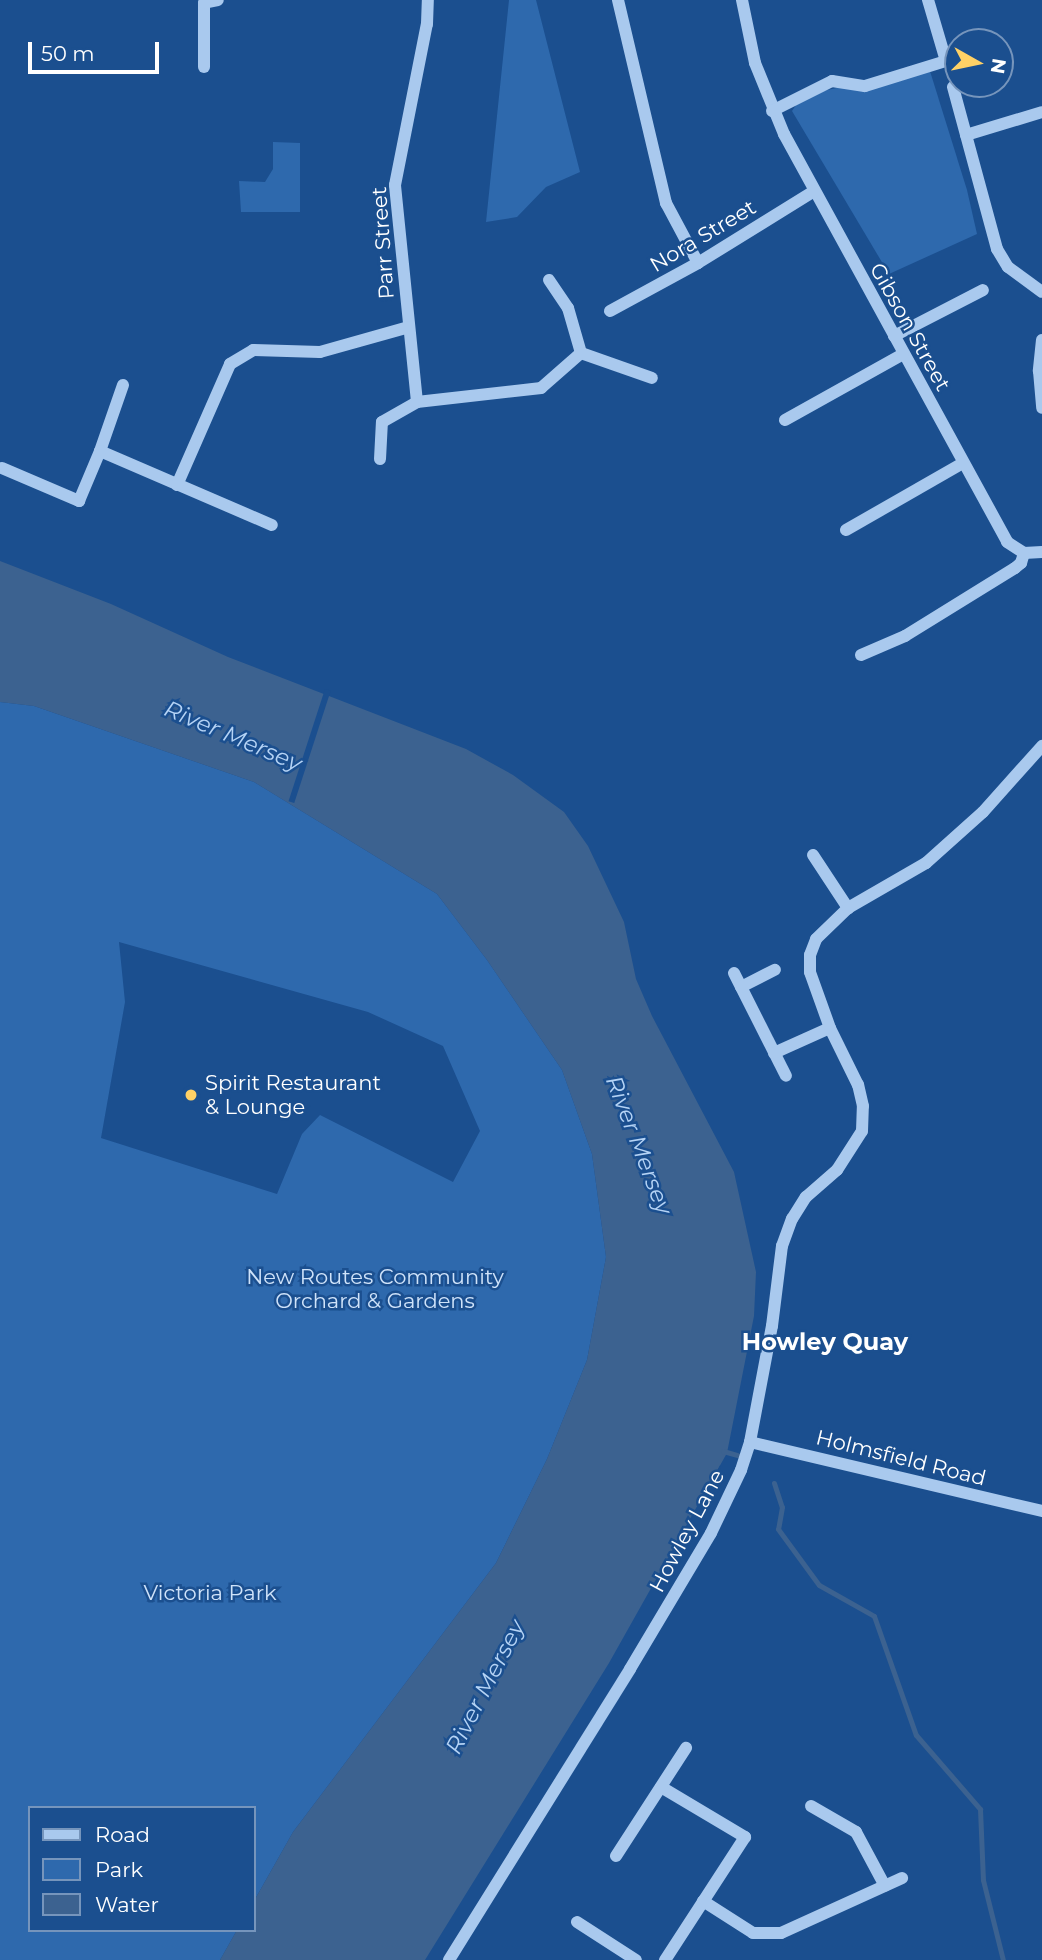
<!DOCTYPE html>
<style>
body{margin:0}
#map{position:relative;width:1042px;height:1960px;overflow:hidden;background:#1b4f8f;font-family:Montserrat,sans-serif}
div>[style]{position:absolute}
.green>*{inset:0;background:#2e69ad}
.water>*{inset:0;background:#3c6290}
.pier>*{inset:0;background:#1b4f8f;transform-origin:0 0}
.stream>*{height:5px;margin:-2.5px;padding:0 2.5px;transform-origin:2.5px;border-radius:2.5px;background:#3c6290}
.minor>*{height:12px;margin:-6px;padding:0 6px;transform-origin:6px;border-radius:6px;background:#a9c9ee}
.dots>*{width:19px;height:19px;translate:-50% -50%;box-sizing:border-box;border:4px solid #1b4f8f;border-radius:50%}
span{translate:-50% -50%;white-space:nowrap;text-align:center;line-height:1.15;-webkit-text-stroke:5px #1b4f8f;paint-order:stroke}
.street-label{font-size:21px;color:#fff}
.poi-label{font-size:21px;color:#fff}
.left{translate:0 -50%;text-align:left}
.park-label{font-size:21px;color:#cfe3fa}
.water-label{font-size:23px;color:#b5d3f5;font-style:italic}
.quarter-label{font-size:24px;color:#fff;font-weight:700}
.legend{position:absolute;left:28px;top:1806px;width:228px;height:126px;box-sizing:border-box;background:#1b4f8f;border:2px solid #7695bc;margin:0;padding:9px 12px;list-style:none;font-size:21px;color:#fff}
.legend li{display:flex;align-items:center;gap:14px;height:35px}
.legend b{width:35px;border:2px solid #7695bc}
.north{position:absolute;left:944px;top:28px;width:70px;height:70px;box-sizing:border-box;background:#1b4f8f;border:2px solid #7695bc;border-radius:50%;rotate:99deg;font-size:19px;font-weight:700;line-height:28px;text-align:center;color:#fff}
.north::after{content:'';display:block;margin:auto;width:24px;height:32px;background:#ffd166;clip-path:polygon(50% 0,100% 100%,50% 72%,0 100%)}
.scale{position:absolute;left:28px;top:42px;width:131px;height:32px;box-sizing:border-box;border:4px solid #fff;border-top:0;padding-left:9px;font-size:21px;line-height:24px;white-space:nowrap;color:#fff;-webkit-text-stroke:5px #1b4f8f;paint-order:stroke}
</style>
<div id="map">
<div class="green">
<div style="clip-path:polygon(509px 0,536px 0,580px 172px,546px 187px,517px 217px,486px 222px)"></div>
<div style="clip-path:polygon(929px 68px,967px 190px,977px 234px,889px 274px,792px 111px,796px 105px,818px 92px)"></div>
<div style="clip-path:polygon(273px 142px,300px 143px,300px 212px,241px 212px,239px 181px,265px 182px,273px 169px)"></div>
<div style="clip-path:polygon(evenodd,0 702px,34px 706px,254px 782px,437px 894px,487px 960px,562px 1070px,592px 1154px,606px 1257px,587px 1360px,547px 1459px,496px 1563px,293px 1832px,254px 1901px,254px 1808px,30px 1808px,30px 1930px,237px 1930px,220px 1960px,0 1960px,0 702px,119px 942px,368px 1012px,443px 1046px,480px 1131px,453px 1182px,320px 1115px,302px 1134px,277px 1194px,101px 1138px,125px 1002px,119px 942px)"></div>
</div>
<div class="water">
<div style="clip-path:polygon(0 561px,111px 604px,228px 657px,466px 749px,513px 775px,564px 812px,588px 846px,624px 922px,636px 979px,652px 1016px,734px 1172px,756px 1272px,754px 1316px,727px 1453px,609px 1663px,425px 1960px,220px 1960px,237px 1930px,254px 1930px,254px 1901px,293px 1832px,496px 1563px,547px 1459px,587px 1360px,606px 1257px,592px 1154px,562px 1070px,487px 960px,437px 894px,254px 782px,34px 706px,0 702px)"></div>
</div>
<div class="pier">
<div style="left:325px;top:689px;width:6px;height:118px;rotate:18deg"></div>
</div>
<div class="stream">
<div style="left:723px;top:1451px;width:15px;rotate:16deg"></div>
<div style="left:774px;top:1483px;width:25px;rotate:72deg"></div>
<div style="left:782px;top:1507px;width:22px;rotate:100deg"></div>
<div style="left:778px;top:1529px;width:69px;rotate:53.8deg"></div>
<div style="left:819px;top:1585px;width:63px;rotate:29.4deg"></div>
<div style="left:874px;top:1616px;width:126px;rotate:70.6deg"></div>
<div style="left:916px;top:1735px;width:98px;rotate:49.1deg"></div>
<div style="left:980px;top:1809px;width:71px;rotate:87.6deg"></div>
<div style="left:983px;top:1880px;width:82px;rotate:76deg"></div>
</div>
<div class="minor">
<div style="left:618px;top:0;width:209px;rotate:76.7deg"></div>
<div style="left:666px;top:203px;width:68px;rotate:61.9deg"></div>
<div style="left:742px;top:0;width:64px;rotate:78.3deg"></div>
<div style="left:755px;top:63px;width:77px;rotate:67.8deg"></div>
<div style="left:784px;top:134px;width:465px;rotate:61.3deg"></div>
<div style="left:1007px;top:542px;width:20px;rotate:33deg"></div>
<div style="left:204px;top:67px;width:64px;rotate:-90deg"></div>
<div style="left:204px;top:3px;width:14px;rotate:-12deg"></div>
<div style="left:953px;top:87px;width:168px;rotate:74.8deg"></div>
<div style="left:997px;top:249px;width:21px;rotate:59deg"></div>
<div style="left:1008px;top:267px;width:42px;rotate:36.3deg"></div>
<div style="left:772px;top:111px;width:67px;rotate:-26.6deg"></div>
<div style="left:832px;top:81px;width:33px;rotate:9deg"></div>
<div style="left:865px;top:86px;width:85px;rotate:-17.2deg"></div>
<div style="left:946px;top:61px;width:64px;rotate:-106.4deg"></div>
<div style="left:966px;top:135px;width:79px;rotate:-16.8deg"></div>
<div style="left:549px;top:280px;width:34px;rotate:56deg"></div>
<div style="left:568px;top:308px;width:47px;rotate:73.9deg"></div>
<div style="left:610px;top:311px;width:100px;rotate:-28.6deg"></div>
<div style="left:698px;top:263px;width:137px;rotate:-31.8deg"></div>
<div style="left:894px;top:336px;width:100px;rotate:-27.3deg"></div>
<div style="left:1042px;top:340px;width:31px;rotate:96deg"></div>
<div style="left:1039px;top:371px;width:37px;rotate:85deg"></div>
<div style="left:123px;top:385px;width:70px;rotate:109.2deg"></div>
<div style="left:100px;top:451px;width:187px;rotate:23.3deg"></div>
<div style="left:417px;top:402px;width:218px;rotate:-95.8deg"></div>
<div style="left:395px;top:185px;width:164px;rotate:-78.8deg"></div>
<div style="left:427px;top:24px;width:24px;rotate:-88deg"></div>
<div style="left:785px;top:420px;width:135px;rotate:-29.2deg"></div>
<div style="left:380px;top:459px;width:37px;rotate:-87deg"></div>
<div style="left:382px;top:422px;width:40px;rotate:-29.7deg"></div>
<div style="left:417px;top:402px;width:125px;rotate:-6.4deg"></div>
<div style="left:541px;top:388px;width:53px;rotate:-41.2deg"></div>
<div style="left:581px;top:353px;width:75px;rotate:19.4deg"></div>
<div style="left:2px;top:468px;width:84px;rotate:23.2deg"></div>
<div style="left:79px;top:501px;width:54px;rotate:-67.2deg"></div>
<div style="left:177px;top:485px;width:132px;rotate:-66.3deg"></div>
<div style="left:230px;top:364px;width:27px;rotate:-31deg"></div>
<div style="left:253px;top:350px;width:67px;rotate:1.7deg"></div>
<div style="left:320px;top:352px;width:92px;rotate:-15.7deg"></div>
<div style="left:846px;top:530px;width:135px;rotate:-29.8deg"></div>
<div style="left:861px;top:655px;width:48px;rotate:-23.4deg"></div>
<div style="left:905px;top:636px;width:129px;rotate:-31.7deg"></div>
<div style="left:1015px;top:568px;width:8px;rotate:-40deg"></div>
<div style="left:1021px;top:563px;width:10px;rotate:-73deg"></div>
<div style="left:1024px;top:553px;width:18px;rotate:-3deg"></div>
<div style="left:813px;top:855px;width:64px;rotate:56.6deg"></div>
<div style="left:734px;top:973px;width:115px;rotate:63.2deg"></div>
<div style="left:741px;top:987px;width:38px;rotate:-27deg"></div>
<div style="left:774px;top:1053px;width:61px;rotate:-24.1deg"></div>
<div style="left:750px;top:1442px;width:300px;rotate:13.3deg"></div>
<div style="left:661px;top:1787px;width:98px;rotate:30.8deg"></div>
<div style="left:745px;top:1837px;width:147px;rotate:123deg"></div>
<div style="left:811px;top:1806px;width:52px;rotate:30deg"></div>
<div style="left:856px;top:1832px;width:61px;rotate:61.8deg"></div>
<div style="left:616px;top:1856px;width:129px;rotate:-57.1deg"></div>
<div style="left:703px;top:1901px;width:59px;rotate:32.6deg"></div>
<div style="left:753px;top:1933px;width:28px"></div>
<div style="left:781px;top:1933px;width:133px;rotate:-24.4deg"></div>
<div style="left:577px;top:1922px;width:70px;rotate:32.8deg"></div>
<div style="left:449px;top:1960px;width:343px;rotate:-58.1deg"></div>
<div style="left:630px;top:1669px;width:158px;rotate:-59.2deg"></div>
<div style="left:711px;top:1533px;width:70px;rotate:-64.5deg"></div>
<div style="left:741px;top:1470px;width:29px;rotate:-72deg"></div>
<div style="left:750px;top:1442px;width:118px;rotate:-79.3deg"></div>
<div style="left:772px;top:1326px;width:81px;rotate:-82.9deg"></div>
<div style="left:782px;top:1246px;width:29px;rotate:-70deg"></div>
<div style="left:792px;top:1219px;width:26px;rotate:-58deg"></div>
<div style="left:806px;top:1197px;width:41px;rotate:-41.1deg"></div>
<div style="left:837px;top:1170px;width:46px;rotate:-57.3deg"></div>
<div style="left:862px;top:1131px;width:25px;rotate:-88deg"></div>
<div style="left:863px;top:1106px;width:22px;rotate:-103deg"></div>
<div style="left:858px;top:1085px;width:64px;rotate:-116.2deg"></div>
<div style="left:830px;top:1028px;width:59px;rotate:-109.7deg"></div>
<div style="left:810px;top:972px;width:17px;rotate:-90deg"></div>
<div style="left:810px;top:955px;width:17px;rotate:-69deg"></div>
<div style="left:816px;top:939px;width:45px;rotate:-44.1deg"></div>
<div style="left:848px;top:908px;width:90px;rotate:-30deg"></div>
<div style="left:926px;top:863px;width:76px;rotate:-41.8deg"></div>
<div style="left:983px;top:812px;width:89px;rotate:-48.2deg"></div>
</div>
<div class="dots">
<div style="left:191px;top:1095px;background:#ffd166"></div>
</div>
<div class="street-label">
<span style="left:703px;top:236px;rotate:-31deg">Nora Street</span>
<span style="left:383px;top:243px;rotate:-94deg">Parr Street</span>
<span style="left:910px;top:327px;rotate:61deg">Gibson Street</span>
<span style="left:901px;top:1458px;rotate:14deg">Holmsfield Road</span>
<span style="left:687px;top:1531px;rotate:-62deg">Howley Lane</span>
</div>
<div class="poi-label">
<span class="left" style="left:205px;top:1095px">Spirit Restaurant<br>&amp; Lounge</span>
</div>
<div class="park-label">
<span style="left:375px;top:1289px">New Routes Community<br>Orchard &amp; Gardens</span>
<span style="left:210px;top:1593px">Victoria Park</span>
</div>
<div class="water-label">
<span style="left:233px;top:736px;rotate:23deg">River Mersey</span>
<span style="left:639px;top:1145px;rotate:69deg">River Mersey</span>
<span style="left:485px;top:1687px;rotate:-63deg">River Mersey</span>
</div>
<div class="quarter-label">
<span style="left:825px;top:1342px">Howley Quay</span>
</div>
<ul class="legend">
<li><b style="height:9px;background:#a9c9ee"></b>Road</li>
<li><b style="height:19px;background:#2e69ad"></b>Park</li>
<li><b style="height:19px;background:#3c6290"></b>Water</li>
</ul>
<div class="north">N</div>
<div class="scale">50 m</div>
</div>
